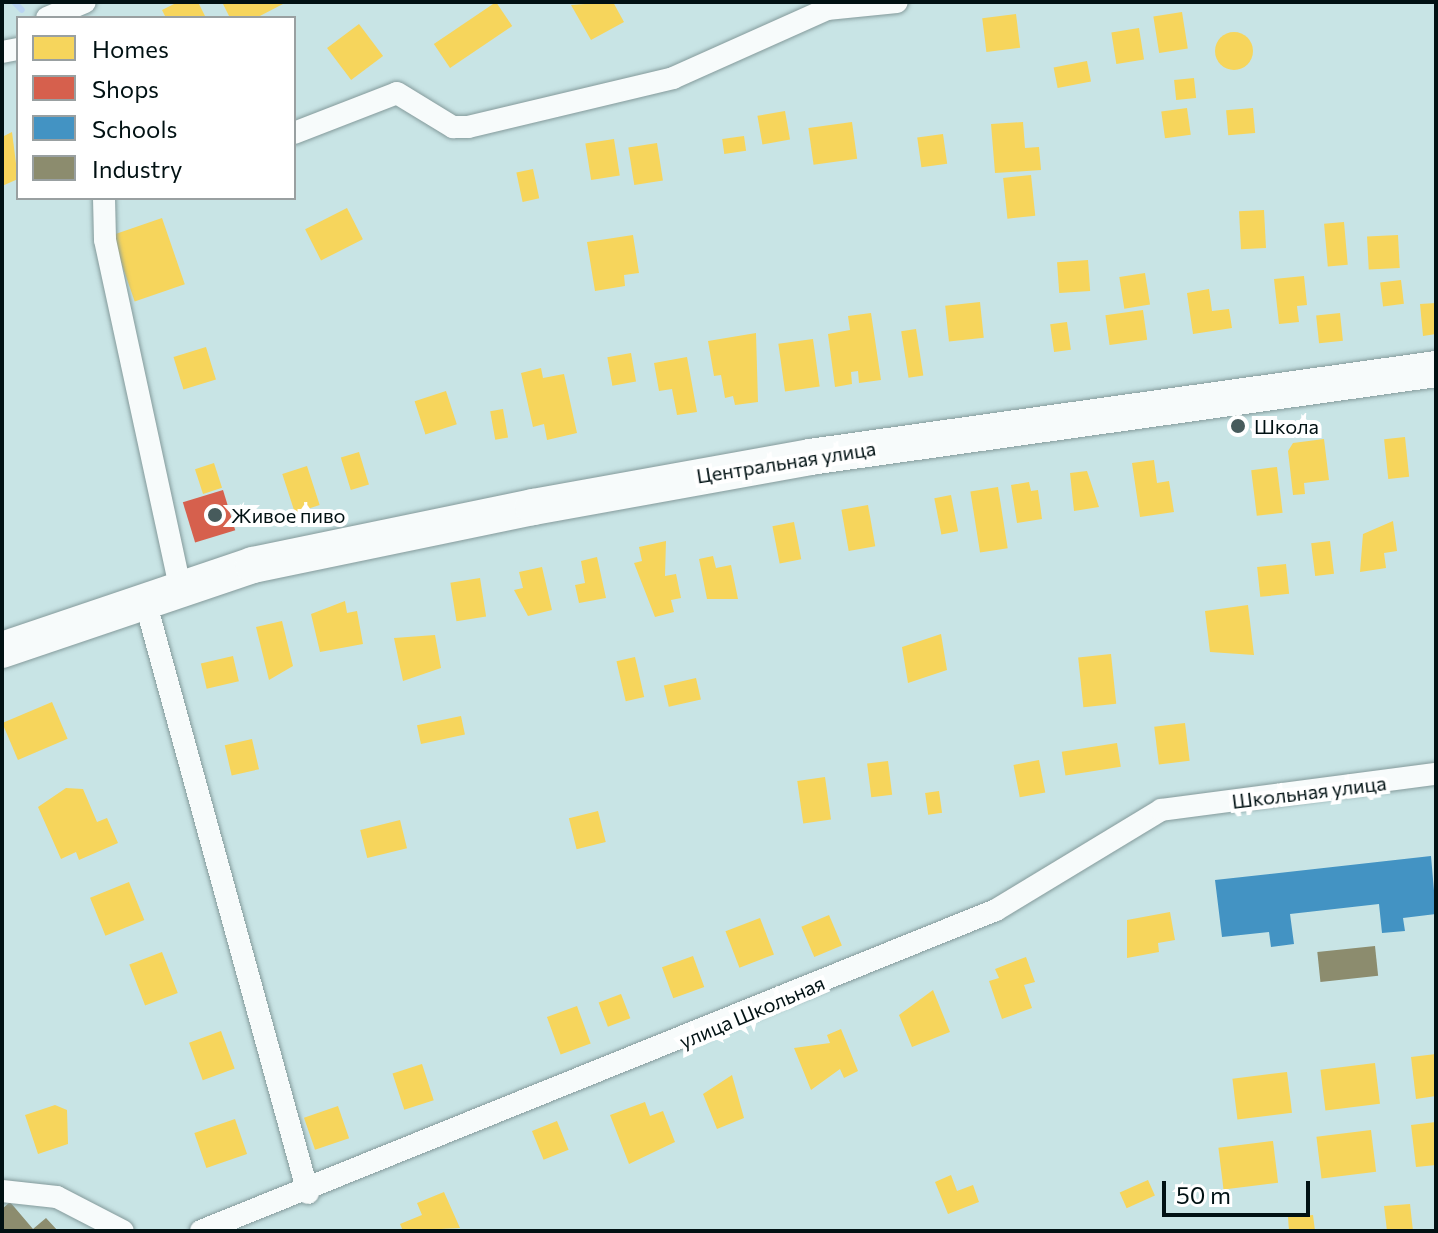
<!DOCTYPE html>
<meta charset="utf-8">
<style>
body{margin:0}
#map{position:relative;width:1438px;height:1233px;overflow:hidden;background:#c8e4e5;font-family:Commissioner,sans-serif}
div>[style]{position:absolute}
.homes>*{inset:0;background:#f6d55c;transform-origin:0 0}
.round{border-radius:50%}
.shops>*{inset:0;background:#d6604d;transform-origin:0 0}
.schools>*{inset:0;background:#4393c3}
.industry>*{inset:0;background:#8c8c6e;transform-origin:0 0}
.stream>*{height:6px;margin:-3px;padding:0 3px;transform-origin:3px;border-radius:3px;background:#bad4f2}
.roads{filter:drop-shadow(0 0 2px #849a9b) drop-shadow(0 0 2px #849a9b)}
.minor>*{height:22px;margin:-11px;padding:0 11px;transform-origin:11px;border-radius:11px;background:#f7fbfb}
.primary>*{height:36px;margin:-18px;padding:0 18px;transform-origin:18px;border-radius:18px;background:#f7fbfb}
.dots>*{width:22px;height:22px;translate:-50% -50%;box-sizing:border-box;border:4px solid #fff;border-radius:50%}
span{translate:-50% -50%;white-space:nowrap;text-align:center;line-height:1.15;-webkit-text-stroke:8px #fff;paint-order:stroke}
.poi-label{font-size:20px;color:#011113}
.left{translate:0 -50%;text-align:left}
.street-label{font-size:20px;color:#011113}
.frame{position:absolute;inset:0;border:4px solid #011113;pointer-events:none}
.legend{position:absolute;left:16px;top:16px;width:280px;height:184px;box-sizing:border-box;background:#fff;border:2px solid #99a0a1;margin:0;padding:10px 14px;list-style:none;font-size:24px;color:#011113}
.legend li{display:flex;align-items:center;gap:16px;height:40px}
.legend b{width:40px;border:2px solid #99a0a1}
.scale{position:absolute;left:1162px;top:1181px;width:148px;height:36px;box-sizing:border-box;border:4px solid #011113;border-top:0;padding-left:10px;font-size:24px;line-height:28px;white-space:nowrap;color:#011113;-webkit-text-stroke:6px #fff;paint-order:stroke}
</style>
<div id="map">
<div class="homes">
<div style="clip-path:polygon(178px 2px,198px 2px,206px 18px,166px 18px,162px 10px)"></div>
<div style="clip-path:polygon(222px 2px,282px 2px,283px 4px,256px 18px,230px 18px)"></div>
<div style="left:496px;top:2px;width:29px;height:75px;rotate:56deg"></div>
<div style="clip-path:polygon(613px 2px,624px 22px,591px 40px,571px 5px)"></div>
<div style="left:1182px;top:12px;width:37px;height:29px;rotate:81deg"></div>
<div style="left:1016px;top:14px;width:34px;height:34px;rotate:83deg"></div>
<div style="left:359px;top:24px;width:40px;height:40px;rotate:53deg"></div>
<div style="left:1139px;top:28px;width:32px;height:28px;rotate:81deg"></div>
<div class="round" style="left:1215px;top:32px;width:38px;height:38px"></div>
<div style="left:1087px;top:61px;width:21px;height:34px;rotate:79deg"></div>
<div style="left:1194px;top:78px;width:20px;height:20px;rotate:84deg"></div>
<div style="left:1187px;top:108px;width:27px;height:26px;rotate:82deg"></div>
<div style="left:1253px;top:108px;width:25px;height:27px;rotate:85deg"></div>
<div style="left:785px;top:111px;width:29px;height:28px;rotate:80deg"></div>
<div style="left:852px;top:122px;width:37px;height:44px;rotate:82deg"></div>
<div style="clip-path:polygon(1023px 122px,1025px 148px,1039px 147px,1041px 170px,995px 173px,991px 124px)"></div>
<div style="clip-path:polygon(12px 132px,18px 179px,2px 186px,2px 137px)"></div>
<div style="left:943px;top:134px;width:30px;height:26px;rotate:82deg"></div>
<div style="left:744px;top:136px;width:15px;height:22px;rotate:82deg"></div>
<div style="left:614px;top:139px;width:37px;height:29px;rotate:81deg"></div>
<div style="left:657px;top:143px;width:38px;height:29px;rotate:81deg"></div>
<div style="left:533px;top:169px;width:30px;height:17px;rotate:78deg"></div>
<div style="left:1031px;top:175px;width:41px;height:28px;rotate:84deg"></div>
<div style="left:347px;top:208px;width:35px;height:47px;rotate:63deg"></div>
<div style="left:1264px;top:210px;width:38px;height:25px;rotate:87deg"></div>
<div style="left:162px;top:218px;width:70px;height:53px;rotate:71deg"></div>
<div style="left:1344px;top:222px;width:43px;height:20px;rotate:85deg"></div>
<div style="clip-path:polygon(633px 235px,639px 273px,624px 275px,625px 286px,595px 291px,587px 242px)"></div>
<div style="left:1398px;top:235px;width:33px;height:31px;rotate:87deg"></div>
<div style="left:1088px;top:260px;width:31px;height:31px;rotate:86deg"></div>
<div style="left:1145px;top:273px;width:32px;height:26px;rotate:81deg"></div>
<div style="clip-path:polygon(1304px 276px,1307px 305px,1297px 306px,1299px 322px,1279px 324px,1274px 279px)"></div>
<div style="left:1401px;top:280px;width:24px;height:21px;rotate:83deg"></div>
<div style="clip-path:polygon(1209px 289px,1212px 311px,1229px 309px,1232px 328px,1193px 334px,1187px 293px)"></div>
<div style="left:980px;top:302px;width:36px;height:35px;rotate:84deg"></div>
<div style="clip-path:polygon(1436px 303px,1436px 334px,1423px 336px,1420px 304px)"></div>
<div style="left:1143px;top:310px;width:30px;height:38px;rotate:82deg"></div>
<div style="clip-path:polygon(871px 313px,881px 380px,859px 383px,858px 371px,851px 372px,852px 384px,835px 387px,828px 334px,850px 330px,848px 316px)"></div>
<div style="left:1340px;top:313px;width:28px;height:24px;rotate:84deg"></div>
<div style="left:1067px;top:322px;width:28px;height:17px;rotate:82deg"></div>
<div style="left:916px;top:329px;width:47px;height:15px;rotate:81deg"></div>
<div style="clip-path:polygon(756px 333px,758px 402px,735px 405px,733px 396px,725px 398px,721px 375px,714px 376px,708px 341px)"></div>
<div style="left:813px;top:339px;width:48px;height:35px;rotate:82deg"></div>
<div style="left:206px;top:347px;width:34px;height:34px;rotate:73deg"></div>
<div style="left:631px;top:353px;width:29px;height:24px;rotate:80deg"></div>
<div style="clip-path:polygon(687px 357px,697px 412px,677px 415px,672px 389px,659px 391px,654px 363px)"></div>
<div style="clip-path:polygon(541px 368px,543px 378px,564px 374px,577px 433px,547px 440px,544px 424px,533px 427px,521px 373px)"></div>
<div style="left:446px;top:391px;width:35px;height:33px;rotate:72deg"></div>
<div style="left:503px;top:409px;width:29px;height:13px;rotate:80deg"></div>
<div style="left:1405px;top:437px;width:40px;height:21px;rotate:84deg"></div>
<div style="clip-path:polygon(1324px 439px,1329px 480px,1304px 483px,1305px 494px,1293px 495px,1288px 451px,1293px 443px)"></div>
<div style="left:359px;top:452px;width:34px;height:19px;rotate:73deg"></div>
<div style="clip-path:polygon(1154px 460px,1157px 483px,1169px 481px,1174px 512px,1140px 517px,1132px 463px)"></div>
<div style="left:214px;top:463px;width:26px;height:20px;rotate:72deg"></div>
<div style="left:307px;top:466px;width:41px;height:26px;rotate:72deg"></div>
<div style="left:1277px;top:467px;width:46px;height:26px;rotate:83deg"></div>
<div style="clip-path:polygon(1087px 471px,1099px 507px,1074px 511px,1070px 473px)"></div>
<div style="clip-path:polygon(1029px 482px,1031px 491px,1038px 490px,1042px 519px,1017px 523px,1011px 485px)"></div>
<div style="left:998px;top:487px;width:62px;height:28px;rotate:81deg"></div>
<div style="left:951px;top:495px;width:37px;height:17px;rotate:79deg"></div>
<div style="left:868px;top:505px;width:42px;height:27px;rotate:80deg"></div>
<div style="clip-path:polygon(1393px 521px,1397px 551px,1384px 553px,1386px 568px,1360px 572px,1363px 534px)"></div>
<div style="left:794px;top:522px;width:38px;height:22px;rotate:79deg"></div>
<div style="clip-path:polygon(666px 541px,665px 576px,676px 574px,681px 598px,671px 600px,674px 612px,655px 617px,634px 563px,642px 561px,639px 547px)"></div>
<div style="left:1330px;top:541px;width:33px;height:19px;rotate:83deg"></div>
<div style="clip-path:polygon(713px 556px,716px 568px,731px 565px,738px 599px,707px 599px,699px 559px)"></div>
<div style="clip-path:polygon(597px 557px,606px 598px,579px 603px,575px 585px,585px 583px,581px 561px)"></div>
<div style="left:1286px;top:564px;width:30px;height:29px;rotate:84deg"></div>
<div style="clip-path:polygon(542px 567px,552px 610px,528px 616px,514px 590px,523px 588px,519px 572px)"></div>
<div style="left:480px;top:578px;width:39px;height:30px;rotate:81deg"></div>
<div style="clip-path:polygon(345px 601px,347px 613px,357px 611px,363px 644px,320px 652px,311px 614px)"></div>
<div style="clip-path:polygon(1248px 605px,1254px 655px,1210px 652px,1205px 611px)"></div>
<div style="clip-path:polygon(282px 621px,293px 666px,269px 680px,256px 627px)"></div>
<div style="clip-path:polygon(941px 634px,947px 670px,908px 683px,902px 647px)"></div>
<div style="clip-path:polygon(435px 635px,441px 668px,403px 681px,394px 638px)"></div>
<div style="left:1111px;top:654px;width:50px;height:33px;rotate:84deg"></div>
<div style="left:233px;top:656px;width:26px;height:33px;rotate:77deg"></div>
<div style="left:635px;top:657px;width:41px;height:19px;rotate:77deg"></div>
<div style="left:696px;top:678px;width:22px;height:33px;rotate:77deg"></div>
<div style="left:52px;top:702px;width:40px;height:54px;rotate:67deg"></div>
<div style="left:461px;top:716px;width:19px;height:45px;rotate:78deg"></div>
<div style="left:1185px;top:723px;width:38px;height:31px;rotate:83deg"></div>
<div style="left:252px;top:739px;width:31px;height:28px;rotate:77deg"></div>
<div style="left:1117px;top:743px;width:24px;height:56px;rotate:81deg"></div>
<div style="left:1039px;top:760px;width:33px;height:26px;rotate:79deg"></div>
<div style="left:888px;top:761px;width:34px;height:21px;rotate:83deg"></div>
<div style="left:825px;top:777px;width:43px;height:28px;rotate:82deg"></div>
<div style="clip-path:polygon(66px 788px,83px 789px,97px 822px,107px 818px,118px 843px,79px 860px,76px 852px,61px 859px,38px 807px)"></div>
<div style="left:939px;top:791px;width:22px;height:14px;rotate:82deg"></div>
<div style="left:598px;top:811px;width:32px;height:30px;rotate:76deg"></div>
<div style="left:400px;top:820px;width:29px;height:41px;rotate:76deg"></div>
<div style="left:129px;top:882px;width:41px;height:42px;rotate:68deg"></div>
<div style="clip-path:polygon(1170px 912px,1175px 940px,1158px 943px,1159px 952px,1127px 958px,1127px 920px)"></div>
<div style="left:829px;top:915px;width:33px;height:30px;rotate:67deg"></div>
<div style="left:760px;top:918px;width:39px;height:37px;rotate:69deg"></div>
<div style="left:162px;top:952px;width:44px;height:35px;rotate:69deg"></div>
<div style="left:693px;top:956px;width:33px;height:33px;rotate:70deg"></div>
<div style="clip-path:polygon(1026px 957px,1035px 982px,1024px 985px,1032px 1008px,1002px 1019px,989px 981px,999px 978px,995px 969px)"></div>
<div style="clip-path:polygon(933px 990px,950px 1032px,912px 1047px,899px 1015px)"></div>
<div style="left:621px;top:994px;width:26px;height:24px;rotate:69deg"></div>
<div style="left:577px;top:1006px;width:40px;height:32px;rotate:70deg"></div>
<div style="clip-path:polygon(841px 1029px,858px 1071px,844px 1078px,840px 1069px,811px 1090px,794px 1048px,830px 1043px,827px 1035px)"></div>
<div style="left:221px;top:1031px;width:40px;height:34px;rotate:70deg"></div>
<div style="clip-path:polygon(1436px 1054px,1436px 1096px,1416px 1099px,1411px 1057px)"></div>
<div style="left:1375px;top:1063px;width:41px;height:55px;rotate:83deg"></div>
<div style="left:422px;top:1064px;width:38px;height:31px;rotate:72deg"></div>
<div style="left:1287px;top:1072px;width:41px;height:55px;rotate:83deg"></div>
<div style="clip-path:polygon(732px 1075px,744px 1118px,717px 1129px,703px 1094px)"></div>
<div style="clip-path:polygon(645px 1102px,650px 1116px,663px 1111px,675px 1142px,629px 1164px,610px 1115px)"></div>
<div style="clip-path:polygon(55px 1105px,67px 1110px,68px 1144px,38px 1154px,25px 1115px)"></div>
<div style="left:338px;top:1106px;width:34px;height:36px;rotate:71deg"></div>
<div style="left:235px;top:1119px;width:37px;height:43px;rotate:71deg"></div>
<div style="left:557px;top:1121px;width:31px;height:27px;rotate:68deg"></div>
<div style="clip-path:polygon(1436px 1122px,1436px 1165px,1416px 1167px,1411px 1125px)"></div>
<div style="left:1371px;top:1130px;width:42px;height:55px;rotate:83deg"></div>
<div style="left:1273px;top:1141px;width:42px;height:55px;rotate:83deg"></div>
<div style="clip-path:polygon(951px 1175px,957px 1191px,973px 1185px,979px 1202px,948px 1214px,935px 1182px)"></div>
<div style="left:1148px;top:1180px;width:17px;height:31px;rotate:66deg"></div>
<div style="clip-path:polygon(444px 1192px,460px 1228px,403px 1231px,400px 1224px,422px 1215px,417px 1203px)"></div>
<div style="clip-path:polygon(1410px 1204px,1413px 1231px,1387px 1231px,1384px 1206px)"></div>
<div style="clip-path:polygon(1313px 1215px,1315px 1231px,1289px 1231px,1288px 1217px)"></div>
</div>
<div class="shops">
<div style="left:223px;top:490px;width:42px;height:42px;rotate:73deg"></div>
</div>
<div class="schools">
<div style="clip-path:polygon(1431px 856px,1436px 914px,1403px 918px,1405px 931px,1382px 933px,1379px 904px,1290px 914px,1294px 944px,1271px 947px,1269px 932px,1222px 937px,1215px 880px)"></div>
</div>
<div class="industry">
<div style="left:1375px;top:946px;width:30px;height:58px;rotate:84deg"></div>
<div style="clip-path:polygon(10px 1202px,33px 1229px,46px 1218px,58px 1231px,2px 1231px,2px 1209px)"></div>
</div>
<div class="stream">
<div style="left:14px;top:2px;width:11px;rotate:45deg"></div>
</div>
<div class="roads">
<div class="minor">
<div style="left:47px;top:18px;width:41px;rotate:-22.8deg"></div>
<div style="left:2px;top:52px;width:16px;rotate:-11deg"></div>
<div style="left:294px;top:133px;width:110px;rotate:-21.2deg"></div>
<div style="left:397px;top:93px;width:66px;rotate:31.3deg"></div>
<div style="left:453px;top:127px;width:15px"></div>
<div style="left:468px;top:127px;width:211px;rotate:-13.4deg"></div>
<div style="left:673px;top:78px;width:169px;rotate:-24.1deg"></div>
<div style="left:827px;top:9px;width:70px;rotate:-5.7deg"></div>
<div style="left:104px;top:198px;width:42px;rotate:88.6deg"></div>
<div style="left:105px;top:240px;width:355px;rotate:77.8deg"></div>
<div style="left:144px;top:597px;width:618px;rotate:74.61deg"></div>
<div style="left:2px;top:1191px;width:55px;rotate:6.2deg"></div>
<div style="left:57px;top:1197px;width:74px;rotate:27.3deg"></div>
<div style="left:201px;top:1231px;width:857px;rotate:-21.99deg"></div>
<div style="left:996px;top:910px;width:193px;rotate:-31.2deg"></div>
<div style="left:1161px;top:810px;width:277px;rotate:-7.5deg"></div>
</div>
<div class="primary">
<div style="left:2px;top:650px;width:265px;rotate:-18.7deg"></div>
<div style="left:253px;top:565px;width:286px;rotate:-11.7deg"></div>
<div style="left:533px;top:507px;width:281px;rotate:-10.2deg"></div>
<div style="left:810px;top:457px;width:632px;rotate:-8deg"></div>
</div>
</div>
<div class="dots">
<div style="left:1238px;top:426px;background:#475b5c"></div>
<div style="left:215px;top:515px;background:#475b5c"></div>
</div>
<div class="poi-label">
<span class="left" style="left:1254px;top:426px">Школа</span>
<span class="left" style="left:231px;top:515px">Живое пиво</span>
</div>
<div class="street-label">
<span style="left:786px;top:462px;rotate:-9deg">Центральная улица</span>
<span style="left:1309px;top:792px;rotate:-7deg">Школьная улица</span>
<span style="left:752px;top:1012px;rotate:-23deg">улица Школьная</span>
</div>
<div class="frame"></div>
<ul class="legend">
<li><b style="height:22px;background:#f6d55c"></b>Homes</li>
<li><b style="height:22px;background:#d6604d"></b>Shops</li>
<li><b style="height:22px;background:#4393c3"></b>Schools</li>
<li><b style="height:22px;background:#8c8c6e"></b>Industry</li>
</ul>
<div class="scale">50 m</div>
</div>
